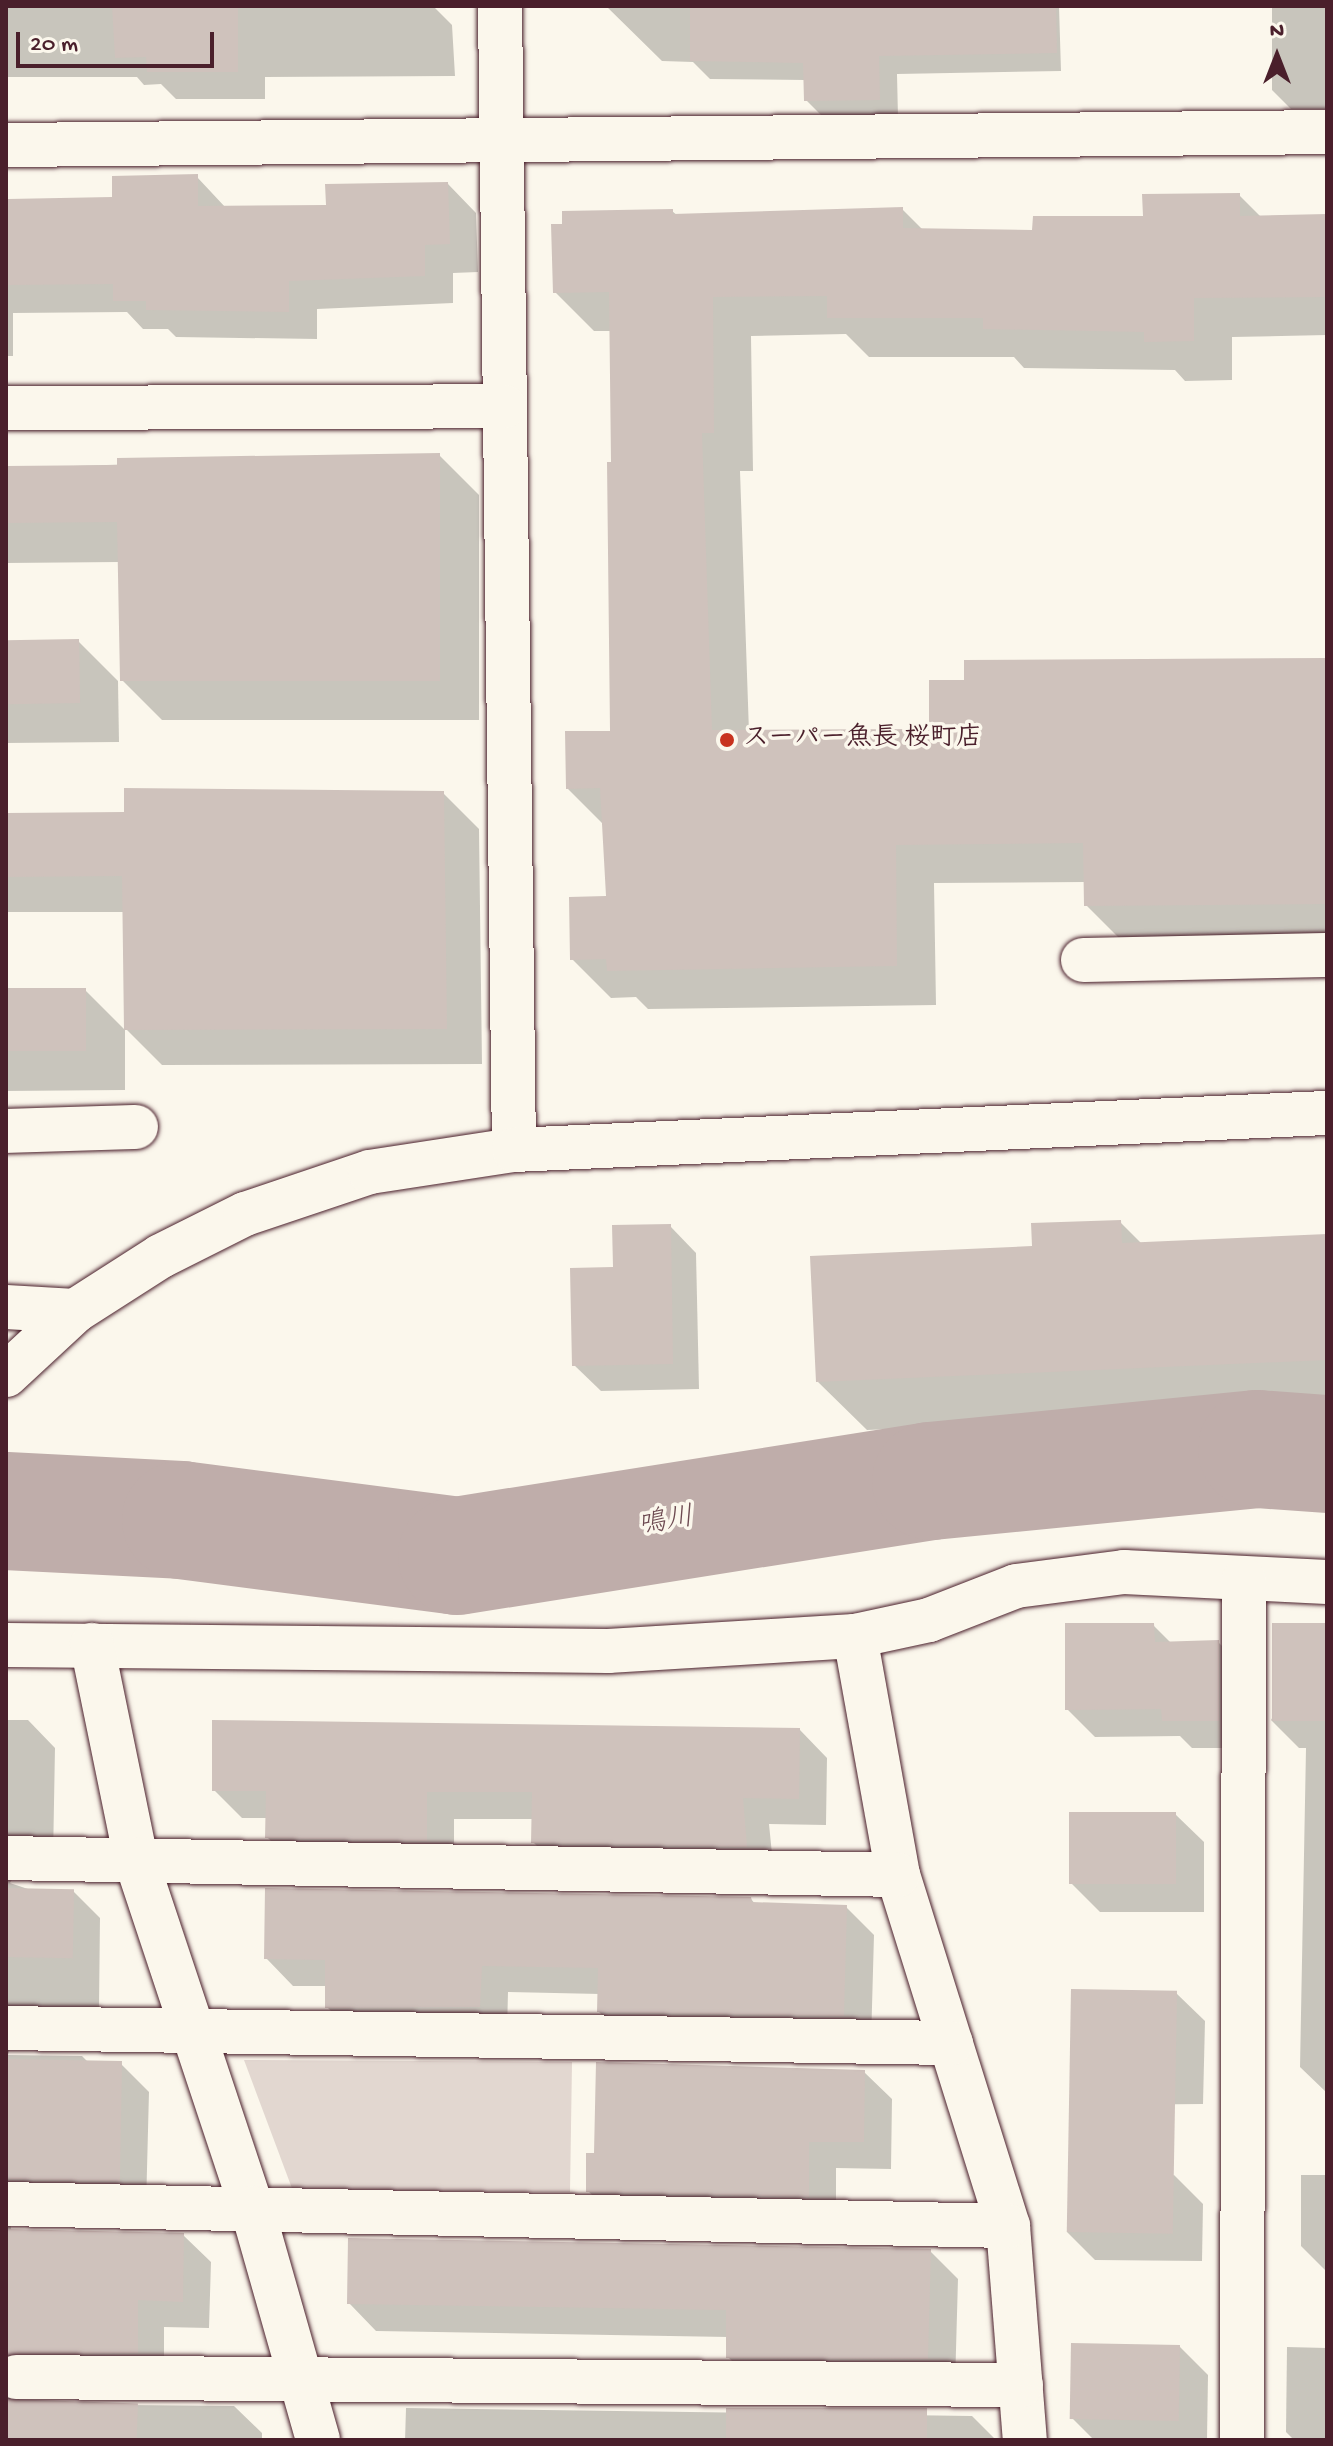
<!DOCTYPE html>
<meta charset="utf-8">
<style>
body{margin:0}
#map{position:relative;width:1333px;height:2446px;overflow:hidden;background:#fbf7ec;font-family:"Gochi Hand","Klee One",sans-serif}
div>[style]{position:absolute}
.green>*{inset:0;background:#e2d7d0}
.shadow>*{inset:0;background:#0003}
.river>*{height:118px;margin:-59px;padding:0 59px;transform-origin:59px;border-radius:59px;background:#bfadaa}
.building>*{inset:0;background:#cfc2bc;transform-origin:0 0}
.roads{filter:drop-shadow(0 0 2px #4a1f2b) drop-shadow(0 0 2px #4a1f2b)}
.minor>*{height:44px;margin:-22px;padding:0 22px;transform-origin:22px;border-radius:22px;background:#fbf7ec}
.dots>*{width:22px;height:22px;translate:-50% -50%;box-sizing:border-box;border:4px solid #fbf7ec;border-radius:50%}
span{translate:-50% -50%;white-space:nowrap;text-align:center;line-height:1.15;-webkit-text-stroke:7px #fbf7ec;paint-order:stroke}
.poi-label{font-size:26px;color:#4a1f2b;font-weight:700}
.left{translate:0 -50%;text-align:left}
.water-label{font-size:28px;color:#6d4a51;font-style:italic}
.frame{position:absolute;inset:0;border:8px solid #4a1f2b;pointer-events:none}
.north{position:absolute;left:1237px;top:16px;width:80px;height:80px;-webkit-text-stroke:6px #fbf7ec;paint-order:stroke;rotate:0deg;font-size:22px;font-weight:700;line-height:32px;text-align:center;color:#4a1f2b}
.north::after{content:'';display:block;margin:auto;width:28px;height:36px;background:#4a1f2b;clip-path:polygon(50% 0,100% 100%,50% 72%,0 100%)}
.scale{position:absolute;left:16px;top:32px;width:198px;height:36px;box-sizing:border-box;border:4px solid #4a1f2b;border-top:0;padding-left:10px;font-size:24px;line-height:28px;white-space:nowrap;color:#4a1f2b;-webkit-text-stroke:6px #fbf7ec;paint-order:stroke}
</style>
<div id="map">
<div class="green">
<div style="clip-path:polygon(244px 2060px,572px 2062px,570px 2192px,293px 2191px)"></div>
</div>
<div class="shadow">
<div style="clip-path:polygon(6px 6px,433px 6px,452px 25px,455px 76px,265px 77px,265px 99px,176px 99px,161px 84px,144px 85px,137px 77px,6px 77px)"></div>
<div style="clip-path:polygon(606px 6px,1059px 6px,1061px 71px,897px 74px,898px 117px,824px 118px,806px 100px,805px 80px,710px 79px,693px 62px,662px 61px)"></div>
<div style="clip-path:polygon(1272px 6px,1327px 6px,1327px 109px,1291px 109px,1272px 90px)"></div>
<div style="clip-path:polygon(197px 177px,226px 208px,328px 207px,448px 184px,476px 213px,478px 272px,453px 273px,453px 303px,317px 309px,317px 339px,176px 337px,168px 329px,143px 329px,127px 312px,13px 313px,13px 356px,6px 356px,6px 204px,114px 199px)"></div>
<div style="clip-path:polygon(1239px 195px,1262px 218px,1327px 216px,1327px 335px,1232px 337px,1232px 380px,1185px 381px,1175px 370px,1024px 368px,1014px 357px,869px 357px,846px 334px,751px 336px,753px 471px,740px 471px,749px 732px,931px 731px,966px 682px,1327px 660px,1327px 943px,1125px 944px,1086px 905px,1086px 882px,934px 883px,936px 1005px,648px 1009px,636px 997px,611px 998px,572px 959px,608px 898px,604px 825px,568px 789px,612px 733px,612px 331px,594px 331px,555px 292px,672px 211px,678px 216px,902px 209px,923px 230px,1034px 233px,1145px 218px)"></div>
<div style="clip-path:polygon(439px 455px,479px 495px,479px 720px,162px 720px,122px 680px,120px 562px,6px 563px,6px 468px)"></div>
<div style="clip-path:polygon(78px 641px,118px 681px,119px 742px,6px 743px,6px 642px)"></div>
<div style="clip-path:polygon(443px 793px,479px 829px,482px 1064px,162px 1065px,126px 1029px,124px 912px,6px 912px,6px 815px,126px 814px)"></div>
<div style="clip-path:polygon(85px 990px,125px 1030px,125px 1090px,6px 1091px,6px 991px)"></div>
<div style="clip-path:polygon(1120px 1222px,1142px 1244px,1327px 1236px,1327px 1410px,867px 1430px,818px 1382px,1034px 1248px)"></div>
<div style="clip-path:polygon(670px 1226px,696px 1253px,699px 1389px,601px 1391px,574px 1365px,615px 1269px)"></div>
<div style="clip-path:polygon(1153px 1625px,1171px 1643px,1218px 1642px,1247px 1671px,1246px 1748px,1192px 1748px,1180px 1736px,1095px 1737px,1067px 1709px)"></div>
<div style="clip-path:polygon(1327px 1625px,1327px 2093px,1300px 2067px,1306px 1748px,1299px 1748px,1271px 1720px)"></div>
<div style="clip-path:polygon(6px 1720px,28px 1720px,55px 1748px,53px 1860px,22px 1863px,10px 1883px,31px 1890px,73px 1891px,100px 1918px,99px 2008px,12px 2042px,8px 2055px,82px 2056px,89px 2063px,121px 2064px,149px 2092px,146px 2208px,11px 2220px,11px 2231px,183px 2235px,211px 2262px,209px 2328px,164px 2327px,164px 2380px,22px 2391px,18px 2404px,234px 2406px,262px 2433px,262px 2440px,6px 2440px)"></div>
<div style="clip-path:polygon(800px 1730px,827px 1758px,826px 1825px,769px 1824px,774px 1874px,561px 1870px,533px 1842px,534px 1819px,454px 1819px,454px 1868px,295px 1865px,267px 1837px,267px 1818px,242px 1818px,214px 1790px)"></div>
<div style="clip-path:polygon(1175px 1814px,1204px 1842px,1204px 1912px,1100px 1912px,1071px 1883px)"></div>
<div style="clip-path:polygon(751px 1899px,756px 1905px,846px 1907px,874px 1935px,871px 2043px,627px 2039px,599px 2012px,600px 1994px,508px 1992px,507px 2033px,355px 2035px,327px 2007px,327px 1986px,293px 1986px,266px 1958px)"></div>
<div style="clip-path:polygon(1176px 1993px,1205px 2021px,1203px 2104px,1100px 2105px)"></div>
<div style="clip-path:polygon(864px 2072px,892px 2099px,891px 2169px,836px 2168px,836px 2223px,616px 2218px,588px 2191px)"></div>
<div style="clip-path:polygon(1174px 2175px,1203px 2204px,1202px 2261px,1095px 2260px,1067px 2232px)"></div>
<div style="clip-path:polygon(1301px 2175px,1327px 2175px,1327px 2272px,1301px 2246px)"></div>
<div style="clip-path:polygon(930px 2251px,958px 2279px,955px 2386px,756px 2385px,728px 2357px,728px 2337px,376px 2331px,349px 2303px)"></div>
<div style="clip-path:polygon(1179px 2346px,1208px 2375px,1207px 2440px,1094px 2440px,1072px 2418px)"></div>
<div style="clip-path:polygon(1287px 2347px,1327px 2348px,1327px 2440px,1294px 2440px,1286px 2432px)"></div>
<div style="clip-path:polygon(406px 2408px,972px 2416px,996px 2440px,405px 2440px)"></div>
</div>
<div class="river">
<div style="left:6px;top:1511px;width:175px;rotate:2.9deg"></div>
<div style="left:181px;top:1520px;width:278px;rotate:7.4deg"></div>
<div style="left:457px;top:1556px;width:480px;rotate:-9deg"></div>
<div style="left:931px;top:1481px;width:328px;rotate:-5.6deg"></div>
<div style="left:1257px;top:1449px;width:70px;rotate:4.1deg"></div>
</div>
<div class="building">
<div style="clip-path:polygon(112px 6px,238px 6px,238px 72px,147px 72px,146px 57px,115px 58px)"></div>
<div style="clip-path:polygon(690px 6px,1056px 6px,1057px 53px,879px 56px,880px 100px,804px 101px,803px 63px,690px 61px)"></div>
<div style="clip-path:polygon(198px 174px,198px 206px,326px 205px,325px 184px,448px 182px,450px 244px,425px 245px,425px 276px,289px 281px,289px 312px,146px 310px,146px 301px,113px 301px,113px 284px,8px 285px,8px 199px,112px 197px,112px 176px)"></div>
<div style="clip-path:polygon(1240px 193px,1240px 216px,1327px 214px,1327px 297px,1194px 298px,1194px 341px,1144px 342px,1144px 332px,983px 329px,983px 318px,827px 318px,827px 296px,713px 297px,714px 433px,702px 433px,712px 730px,929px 729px,929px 680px,964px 680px,964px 660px,1327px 658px,1327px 904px,1084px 906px,1083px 843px,896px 845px,897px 966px,607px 971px,606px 959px,570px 960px,569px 897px,606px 896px,600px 788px,566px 789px,565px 731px,610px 731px,607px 462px,611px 462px,609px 292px,553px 293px,551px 224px,562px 224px,562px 211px,673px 209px,673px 214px,903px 207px,903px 228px,1032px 230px,1033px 216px,1143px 216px,1142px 194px)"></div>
<div style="clip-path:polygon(440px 453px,440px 681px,120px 681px,117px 522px,6px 523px,6px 466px,117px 465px,117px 458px)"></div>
<div style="left:79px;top:639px;width:64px;height:73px;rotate:89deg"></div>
<div style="clip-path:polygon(124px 788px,444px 791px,447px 1029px,124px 1030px,122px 876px,6px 877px,6px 813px,124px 812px)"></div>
<div style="left:86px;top:988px;width:63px;height:80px;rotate:90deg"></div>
<div style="clip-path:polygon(1121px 1220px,1122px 1243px,1327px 1234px,1327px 1360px,816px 1382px,810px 1256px,1032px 1246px,1031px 1223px)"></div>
<div style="clip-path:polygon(671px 1224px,673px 1364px,572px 1366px,570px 1268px,613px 1267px,612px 1225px)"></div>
<div style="clip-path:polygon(1065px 1623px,1154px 1623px,1155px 1642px,1219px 1640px,1219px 1721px,1162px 1721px,1161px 1709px,1065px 1710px)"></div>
<div style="left:1272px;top:1623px;width:55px;height:98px"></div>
<div style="clip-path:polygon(212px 1720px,800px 1728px,799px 1799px,743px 1798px,747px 1847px,531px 1843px,532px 1792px,427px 1792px,427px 1841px,265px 1838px,266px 1791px,212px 1791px)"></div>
<div style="left:1069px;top:1812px;width:107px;height:72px"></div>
<div style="left:6px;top:1888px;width:68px;height:69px;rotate:1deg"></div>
<div style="clip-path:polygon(265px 1888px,751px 1897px,752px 1902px,847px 1905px,844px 2016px,597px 2012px,598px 1968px,482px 1966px,480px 2007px,325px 2008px,325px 1960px,264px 1959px)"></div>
<div style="left:1071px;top:1989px;width:106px;height:243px;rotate:1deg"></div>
<div style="left:6px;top:2059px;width:116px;height:120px;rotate:1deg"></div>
<div style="clip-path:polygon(596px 2062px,865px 2070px,864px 2142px,809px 2142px,809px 2197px,586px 2192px,586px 2153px,594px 2153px)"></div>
<div style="clip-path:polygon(6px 2229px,184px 2233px,183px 2302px,138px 2300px,138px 2353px,6px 2355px)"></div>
<div style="clip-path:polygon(348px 2238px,931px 2249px,928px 2359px,726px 2358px,726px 2310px,347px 2304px)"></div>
<div style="left:1071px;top:2343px;width:109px;height:76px;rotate:1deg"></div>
<div style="left:6px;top:2399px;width:132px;height:41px;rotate:2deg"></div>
<div style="left:726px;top:2408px;width:201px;height:32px"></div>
</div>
<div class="roads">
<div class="minor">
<div style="left:500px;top:6px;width:1144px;rotate:89.3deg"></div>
<div style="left:6px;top:145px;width:1321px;rotate:-0.56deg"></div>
<div style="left:6px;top:408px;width:498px;rotate:-0.2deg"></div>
<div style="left:1083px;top:960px;width:244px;rotate:-1.2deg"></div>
<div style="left:6px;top:1131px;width:130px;rotate:-1.8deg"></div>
<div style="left:6px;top:1307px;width:69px;rotate:3.3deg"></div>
<div style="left:6px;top:1375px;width:94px;rotate:-42.8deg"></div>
<div style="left:75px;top:1311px;width:102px;rotate:-32.6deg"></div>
<div style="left:161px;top:1256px;width:94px;rotate:-26.6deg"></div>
<div style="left:245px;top:1214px;width:132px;rotate:-18.6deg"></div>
<div style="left:370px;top:1172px;width:146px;rotate:-8.7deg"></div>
<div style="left:514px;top:1150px;width:814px;rotate:-2.61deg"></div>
<div style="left:855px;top:1636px;width:243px;rotate:79.8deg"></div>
<div style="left:898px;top:1875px;width:368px;rotate:72.6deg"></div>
<div style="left:1008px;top:2226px;width:215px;rotate:85.5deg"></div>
<div style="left:6px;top:1645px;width:602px;rotate:0.57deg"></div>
<div style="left:608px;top:1651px;width:247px;rotate:-3.5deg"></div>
<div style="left:855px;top:1636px;width:76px;rotate:-12.2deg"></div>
<div style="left:929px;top:1620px;width:93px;rotate:-21.3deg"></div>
<div style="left:1016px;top:1586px;width:109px;rotate:-7.4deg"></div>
<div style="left:1124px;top:1572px;width:203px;rotate:2.8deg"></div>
<div style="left:92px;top:1645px;width:219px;rotate:78.4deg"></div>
<div style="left:136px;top:1860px;width:367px;rotate:71.6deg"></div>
<div style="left:252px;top:2208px;width:241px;rotate:74.1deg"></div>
<div style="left:6px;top:1858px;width:892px;rotate:1.09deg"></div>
<div style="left:6px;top:2028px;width:945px;rotate:0.91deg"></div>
<div style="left:6px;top:2204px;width:1002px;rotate:1.26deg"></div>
<div style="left:16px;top:2377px;width:1005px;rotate:0.46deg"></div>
<div style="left:1242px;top:2440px;width:860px;rotate:-89.87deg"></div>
</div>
</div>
<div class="dots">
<div style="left:727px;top:740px;background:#c8321e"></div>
</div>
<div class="poi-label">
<span class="left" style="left:743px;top:740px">スーパー魚長 桜町店</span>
</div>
<div class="water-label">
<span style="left:666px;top:1523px;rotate:-9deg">鳴川</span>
</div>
<div class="frame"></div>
<div class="north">N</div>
<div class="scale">20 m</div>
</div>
